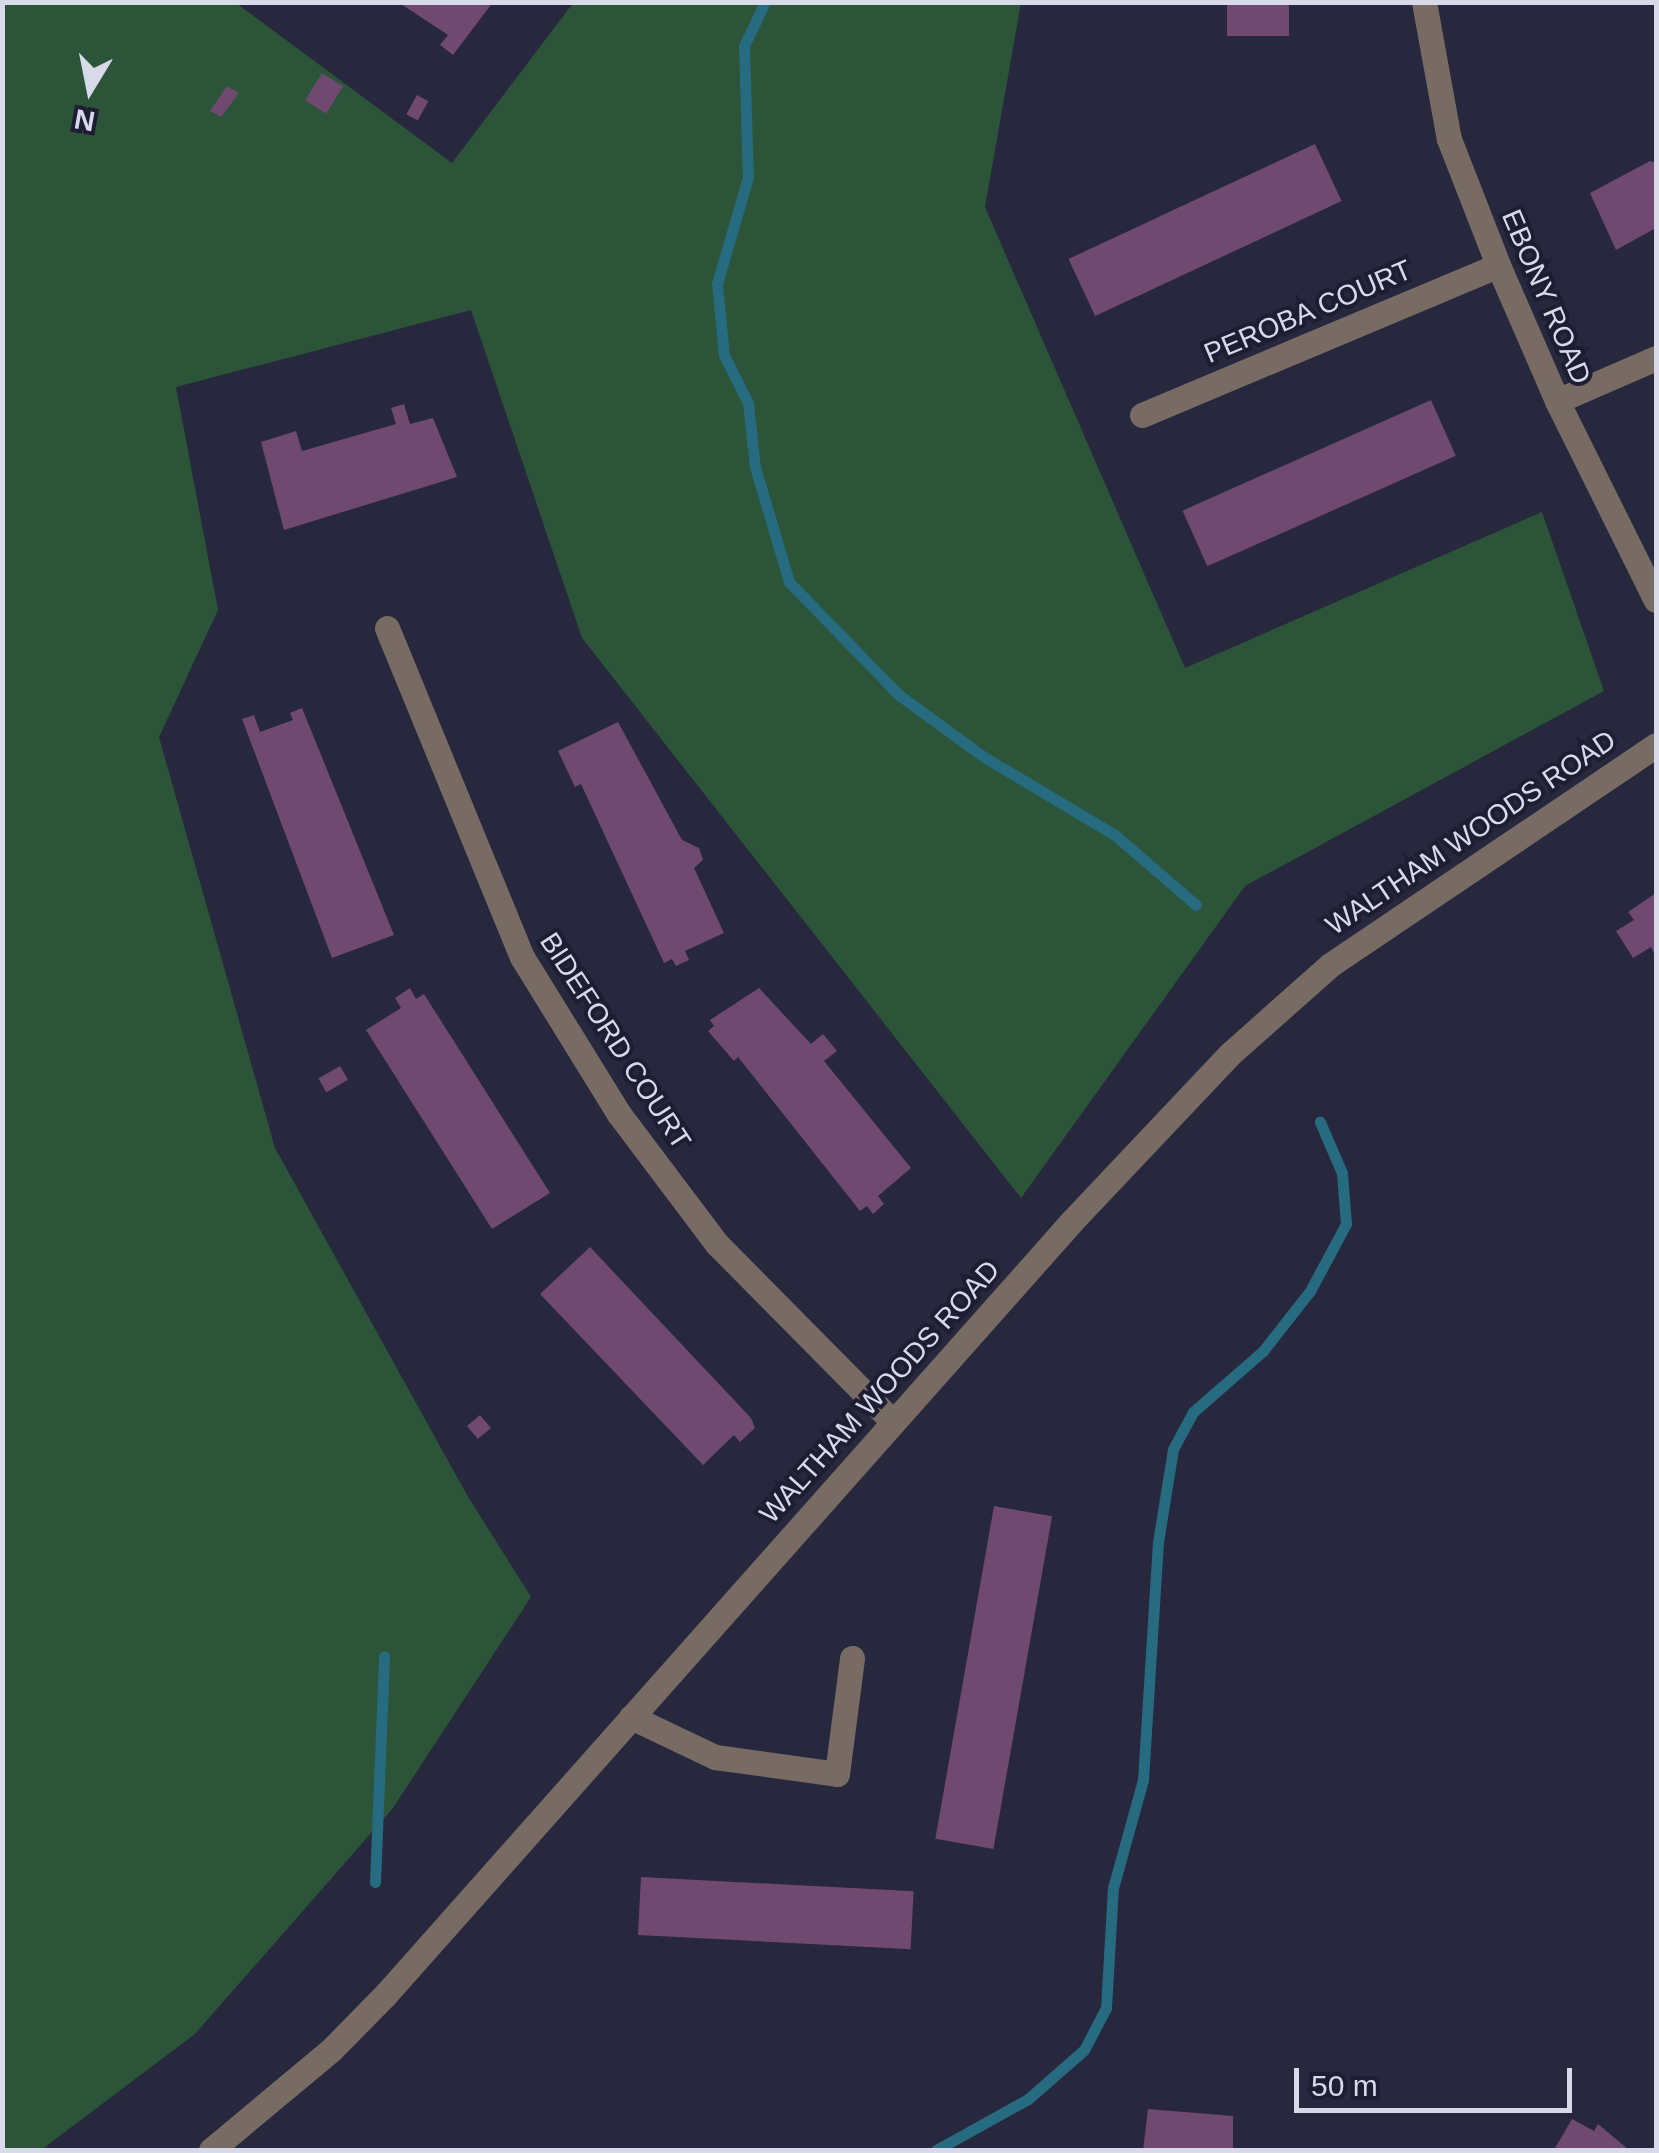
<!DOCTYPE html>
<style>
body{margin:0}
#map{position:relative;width:1659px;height:2153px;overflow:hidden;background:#27273e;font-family:Arial,sans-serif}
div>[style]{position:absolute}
.green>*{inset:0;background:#2b5439}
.stream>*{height:11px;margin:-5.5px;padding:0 5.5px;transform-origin:5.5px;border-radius:5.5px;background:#266b7f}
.building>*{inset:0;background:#6f496f;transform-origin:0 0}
.minor>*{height:25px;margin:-12.5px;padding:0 12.5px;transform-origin:12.5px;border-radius:12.5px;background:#776b64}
span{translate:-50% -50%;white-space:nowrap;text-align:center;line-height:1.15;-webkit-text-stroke:8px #1e1d33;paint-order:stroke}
.street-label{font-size:28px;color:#d9dae9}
.frame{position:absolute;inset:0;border:5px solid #d9dae9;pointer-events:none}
.north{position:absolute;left:40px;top:40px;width:100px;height:100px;-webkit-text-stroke:8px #1e1d33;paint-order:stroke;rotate:190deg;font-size:28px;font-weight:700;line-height:40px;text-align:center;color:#d9dae9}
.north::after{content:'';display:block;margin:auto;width:35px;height:45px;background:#d9dae9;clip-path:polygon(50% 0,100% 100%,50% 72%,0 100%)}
.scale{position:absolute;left:1294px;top:2068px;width:278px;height:45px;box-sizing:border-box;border:5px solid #d9dae9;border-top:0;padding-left:12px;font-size:30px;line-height:35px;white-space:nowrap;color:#d9dae9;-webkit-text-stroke:8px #1e1d33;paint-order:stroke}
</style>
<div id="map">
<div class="green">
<div style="clip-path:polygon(3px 3px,236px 3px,452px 163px,573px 3px,1021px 3px,985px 207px,1185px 668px,1542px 512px,1604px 691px,1245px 886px,1021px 1198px,582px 638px,471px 310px,176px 387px,218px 610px,159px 737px,275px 1148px,467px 1495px,531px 1597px,393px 1808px,195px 2034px,41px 2150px,3px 2150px)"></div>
</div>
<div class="stream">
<div style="left:765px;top:2px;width:49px;rotate:115.5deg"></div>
<div style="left:744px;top:46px;width:131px;rotate:88.3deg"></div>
<div style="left:748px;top:177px;width:111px;rotate:106.2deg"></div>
<div style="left:717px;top:284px;width:71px;rotate:84.4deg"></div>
<div style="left:724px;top:355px;width:54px;rotate:63.4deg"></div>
<div style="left:748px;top:403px;width:64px;rotate:83.8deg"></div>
<div style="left:755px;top:467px;width:120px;rotate:73.5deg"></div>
<div style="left:789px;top:582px;width:158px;rotate:45.8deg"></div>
<div style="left:899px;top:695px;width:105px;rotate:36.1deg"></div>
<div style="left:984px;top:757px;width:152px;rotate:30.8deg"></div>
<div style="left:1115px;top:835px;width:107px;rotate:40.8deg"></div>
<div style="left:375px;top:1882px;width:226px;rotate:-87.7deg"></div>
<div style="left:936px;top:2150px;width:105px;rotate:-29deg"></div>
<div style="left:1028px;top:2099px;width:74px;rotate:-41.2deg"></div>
<div style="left:1084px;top:2050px;width:47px;rotate:-62.4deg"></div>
<div style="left:1106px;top:2008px;width:120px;rotate:-86.7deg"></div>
<div style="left:1113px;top:1888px;width:112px;rotate:-74.5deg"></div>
<div style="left:1143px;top:1780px;width:238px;rotate:-86.4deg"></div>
<div style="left:1158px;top:1542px;width:94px;rotate:-80.8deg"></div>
<div style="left:1173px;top:1449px;width:42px;rotate:-61.6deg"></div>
<div style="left:1193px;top:1412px;width:93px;rotate:-41.1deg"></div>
<div style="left:1263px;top:1351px;width:76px;rotate:-51.9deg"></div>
<div style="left:1310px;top:1291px;width:76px;rotate:-61.8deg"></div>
<div style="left:1346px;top:1224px;width:51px;rotate:-94.5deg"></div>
<div style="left:1342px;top:1173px;width:56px;rotate:-113.3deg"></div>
</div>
<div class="building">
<div style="clip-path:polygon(398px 2px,493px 2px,453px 55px,440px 45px,448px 35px)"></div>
<div style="left:1227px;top:2px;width:62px;height:34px"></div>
<div style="left:322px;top:73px;width:25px;height:32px;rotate:32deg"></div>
<div style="clip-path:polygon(227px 86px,239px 93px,221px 117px,210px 111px)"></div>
<div style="left:417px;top:95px;width:13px;height:22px;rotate:29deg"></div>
<div style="left:1315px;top:144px;width:63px;height:272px;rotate:65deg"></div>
<div style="clip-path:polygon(1650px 161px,1656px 163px,1656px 228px,1616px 250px,1590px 193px)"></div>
<div style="left:1431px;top:400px;width:61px;height:272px;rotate:66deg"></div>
<div style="clip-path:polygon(404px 404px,410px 424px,433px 418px,457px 477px,284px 530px,261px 442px,296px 431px,302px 451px,396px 424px,391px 408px)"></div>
<div style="clip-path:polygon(302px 708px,394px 935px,332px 958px,242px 719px,254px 715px,260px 732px,293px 720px,290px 713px)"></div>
<div style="clip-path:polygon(618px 722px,682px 840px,699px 848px,703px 860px,694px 868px,724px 933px,685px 951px,689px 960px,676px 966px,672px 959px,664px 963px,581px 784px,575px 787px,558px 751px)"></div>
<div style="clip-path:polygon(1656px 893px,1656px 957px,1651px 947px,1633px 958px,1616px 931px,1634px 920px,1628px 912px)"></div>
<div style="clip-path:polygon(410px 988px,416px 999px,424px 994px,550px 1193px,492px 1229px,366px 1030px,401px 1008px,395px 998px)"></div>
<div style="clip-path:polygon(759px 988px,811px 1044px,823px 1034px,837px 1051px,824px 1061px,911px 1168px,878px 1196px,884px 1204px,873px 1214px,867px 1206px,860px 1211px,738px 1057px,734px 1061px,708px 1031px,714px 1026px,710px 1020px)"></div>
<div style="left:340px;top:1066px;width:16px;height:25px;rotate:60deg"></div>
<div style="clip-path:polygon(590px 1247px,751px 1418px,755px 1428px,740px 1442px,734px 1435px,703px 1465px,540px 1294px)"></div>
<div style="left:480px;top:1415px;width:17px;height:17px;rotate:50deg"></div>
<div style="left:994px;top:1506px;width:59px;height:338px;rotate:10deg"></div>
<div style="left:641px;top:1877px;width:273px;height:58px;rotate:3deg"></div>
<div style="clip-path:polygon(1148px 2109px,1233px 2116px,1233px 2150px,1143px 2150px)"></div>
<div style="clip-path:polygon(1572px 2119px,1594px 2131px,1598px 2124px,1629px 2150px,1554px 2150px)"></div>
</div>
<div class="minor">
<div style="left:1424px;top:2px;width:139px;rotate:79.7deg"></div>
<div style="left:1449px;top:139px;width:135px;rotate:68.7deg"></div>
<div style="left:1498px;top:265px;width:148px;rotate:66.5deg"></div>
<div style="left:1557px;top:401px;width:222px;rotate:63.6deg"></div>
<div style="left:1557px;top:401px;width:108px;rotate:-23.5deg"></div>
<div style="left:1142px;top:415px;width:386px;rotate:-22.8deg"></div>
<div style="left:387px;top:628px;width:356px;rotate:67.7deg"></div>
<div style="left:522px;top:957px;width:185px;rotate:58.3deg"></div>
<div style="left:619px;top:1114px;width:163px;rotate:53deg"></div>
<div style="left:717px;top:1244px;width:250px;rotate:45.3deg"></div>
<div style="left:631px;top:1717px;width:93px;rotate:25.5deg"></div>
<div style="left:715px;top:1757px;width:123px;rotate:7.9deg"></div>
<div style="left:837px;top:1774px;width:117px;rotate:-82.6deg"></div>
<div style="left:211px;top:2150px;width:156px;rotate:-39.8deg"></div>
<div style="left:331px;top:2050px;width:78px;rotate:-45.5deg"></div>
<div style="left:386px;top:1994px;width:1034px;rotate:-48.41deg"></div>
<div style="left:1072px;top:1221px;width:231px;rotate:-46.6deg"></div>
<div style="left:1231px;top:1053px;width:132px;rotate:-41.6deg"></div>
<div style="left:1330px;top:965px;width:393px;rotate:-34deg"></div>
</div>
<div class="street-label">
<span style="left:1546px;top:297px;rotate:67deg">EBONY ROAD</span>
<span style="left:1308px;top:312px;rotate:-23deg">PEROBA COURT</span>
<span style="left:1471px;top:833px;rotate:-34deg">WALTHAM WOODS ROAD</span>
<span style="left:615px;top:1041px;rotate:57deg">BIDEFORD COURT</span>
<span style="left:880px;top:1392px;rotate:-48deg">WALTHAM WOODS ROAD</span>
</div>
<div class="frame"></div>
<div class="north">N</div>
<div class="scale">50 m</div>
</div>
